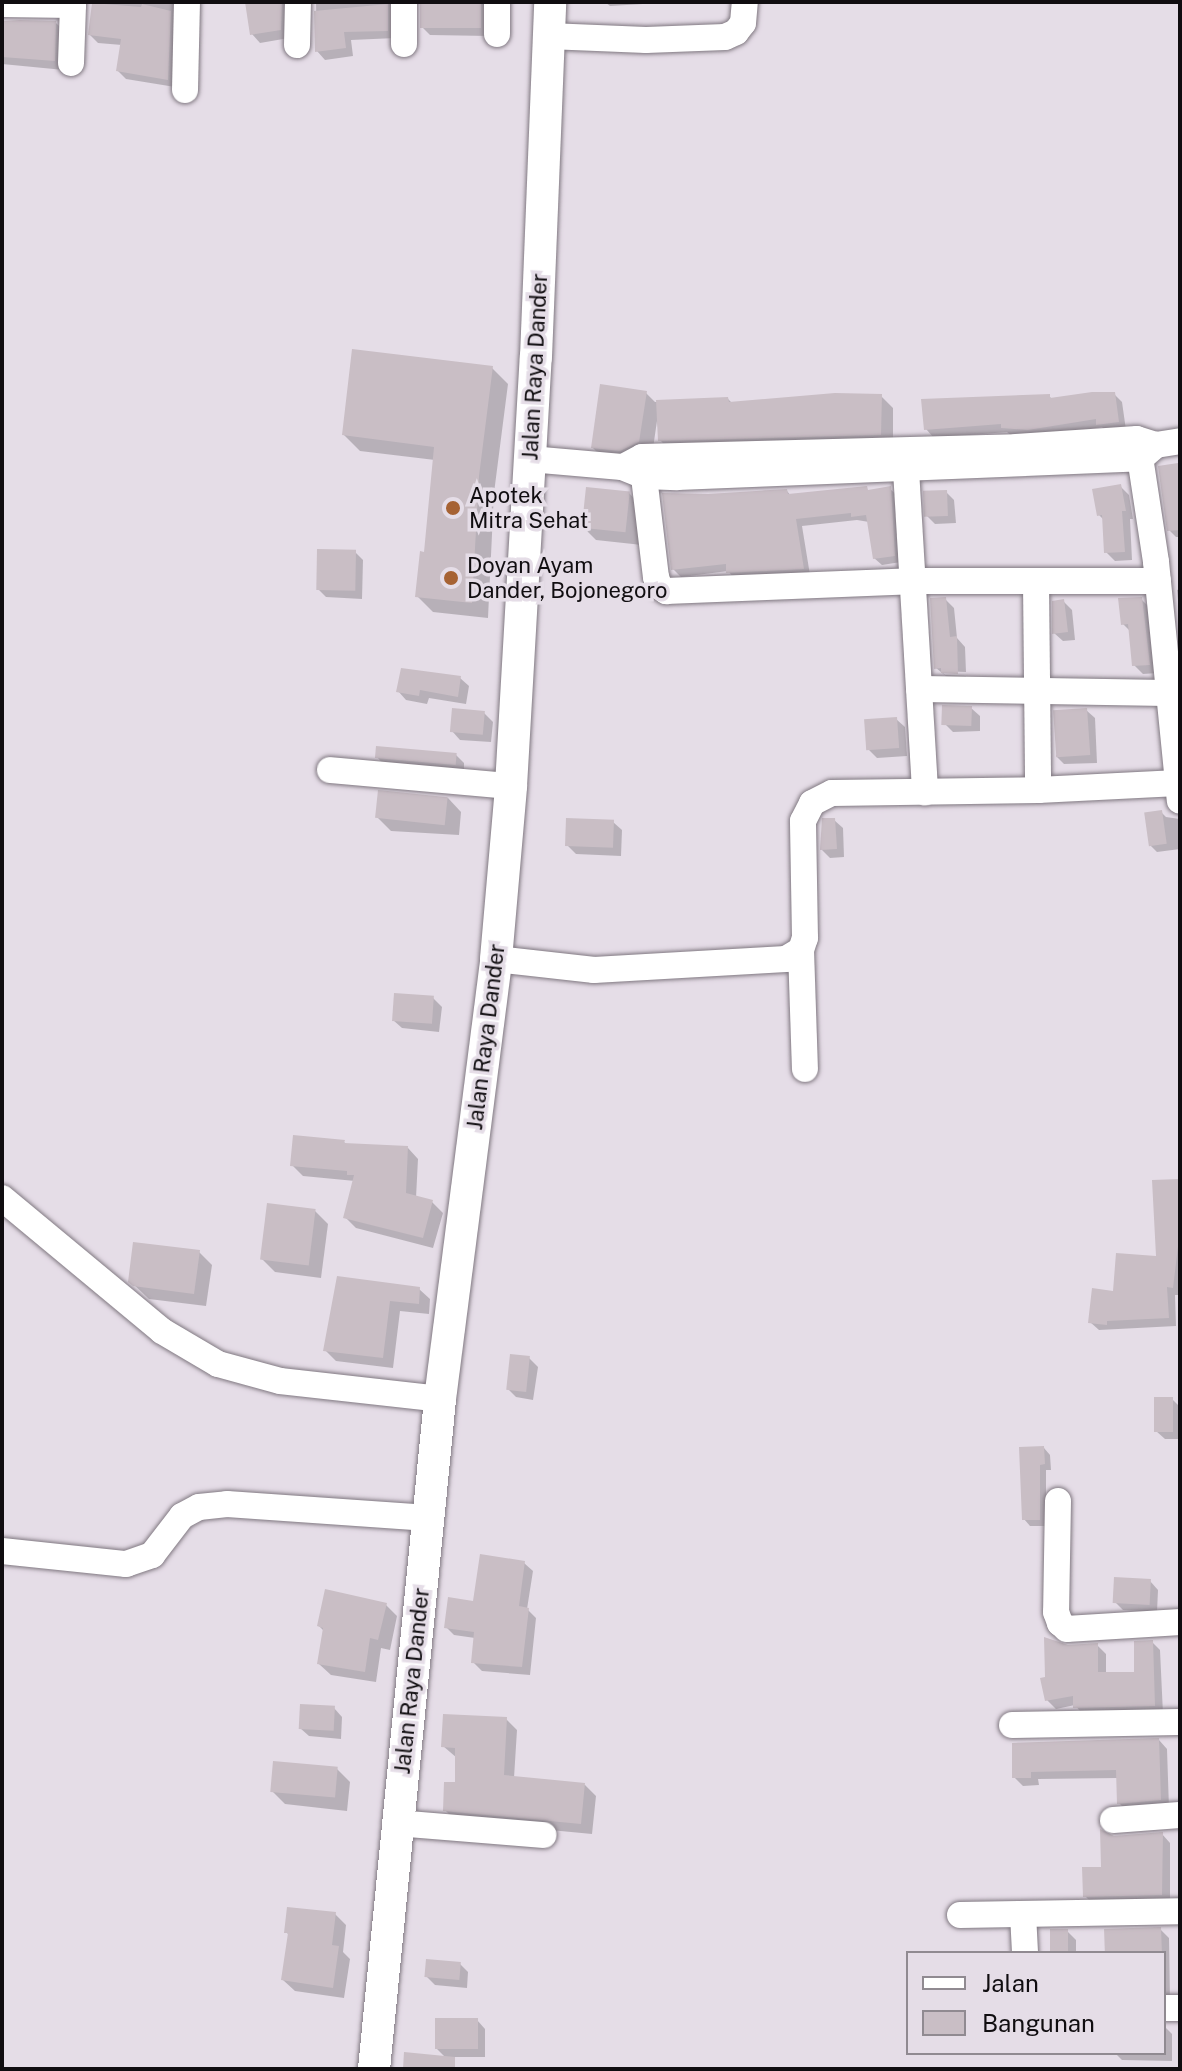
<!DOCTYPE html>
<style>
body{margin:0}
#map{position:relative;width:1182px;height:2071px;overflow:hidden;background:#e5dde7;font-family:"Public Sans",sans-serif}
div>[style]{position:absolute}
.shadow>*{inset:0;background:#0003}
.building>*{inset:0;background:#c9bec5;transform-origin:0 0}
.roads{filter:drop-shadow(0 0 2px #807881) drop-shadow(0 0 2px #807881)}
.minor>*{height:26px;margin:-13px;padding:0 13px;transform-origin:13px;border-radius:13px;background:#fff}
.major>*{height:32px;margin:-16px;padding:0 16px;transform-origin:16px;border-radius:16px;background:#fff}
.dots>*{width:22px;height:22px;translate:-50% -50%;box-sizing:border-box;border:4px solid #e5dde7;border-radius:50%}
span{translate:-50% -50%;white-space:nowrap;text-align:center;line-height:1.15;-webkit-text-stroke:7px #e5dde7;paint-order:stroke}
.street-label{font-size:22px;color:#100d10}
.poi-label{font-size:22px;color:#100d10}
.left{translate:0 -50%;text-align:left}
.frame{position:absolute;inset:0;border:4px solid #100d10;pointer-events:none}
.legend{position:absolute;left:906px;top:1951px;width:260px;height:104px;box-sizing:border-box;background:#e5dde7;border:2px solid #908a91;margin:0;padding:10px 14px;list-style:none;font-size:24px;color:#100d10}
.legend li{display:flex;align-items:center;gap:16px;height:40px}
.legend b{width:40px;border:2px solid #908a91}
</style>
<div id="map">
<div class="shadow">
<div style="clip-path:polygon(94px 2px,181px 2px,175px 87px,126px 79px,118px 71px,122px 45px,98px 43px,90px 35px)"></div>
<div style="clip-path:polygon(260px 2px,287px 2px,289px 38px,260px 43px,252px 34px)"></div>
<div style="clip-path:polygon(316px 2px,399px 2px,396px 38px,351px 40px,353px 56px,325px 60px,317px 51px)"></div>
<div style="clip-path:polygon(421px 2px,492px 2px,489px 36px,430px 35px,422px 27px)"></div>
<div style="clip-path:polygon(605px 2px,643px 2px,643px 4px,610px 6px)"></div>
<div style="clip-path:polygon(2px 21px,56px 23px,65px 32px,64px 70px,2px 64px)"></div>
<div style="clip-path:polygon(492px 368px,508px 384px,494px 493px,488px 618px,433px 612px,417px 596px,426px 554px,435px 460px,360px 451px,344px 435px)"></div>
<div style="clip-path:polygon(646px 393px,655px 402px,728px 399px,732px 403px,881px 396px,893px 408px,893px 446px,672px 452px,660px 440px,657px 421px,652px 455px,606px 461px,593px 448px)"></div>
<div style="clip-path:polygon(1114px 394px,1122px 402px,1126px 430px,1107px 432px,1102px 427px,1037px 438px,1012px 436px,1007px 432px,934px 438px,926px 429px,1049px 396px,1053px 400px)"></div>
<div style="clip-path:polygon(1180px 464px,1180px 537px,1176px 537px,1169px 530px,1160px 468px)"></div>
<div style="clip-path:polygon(1120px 486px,1129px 495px,1133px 519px,1130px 519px,1132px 560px,1115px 561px,1106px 552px,1105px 521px,1099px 515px)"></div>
<div style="clip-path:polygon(890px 489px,898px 496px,901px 562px,882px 565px,874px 558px,869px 522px,857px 520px,802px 526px,810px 575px,735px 579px,728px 571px,681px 577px,673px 569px,708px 496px,787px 491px,791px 496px)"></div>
<div style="clip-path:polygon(946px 492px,954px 500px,956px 523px,935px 524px,927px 516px)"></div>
<div style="clip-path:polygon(629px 493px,642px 507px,642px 545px,596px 540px,583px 527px)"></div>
<div style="clip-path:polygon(355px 552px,363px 560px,362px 599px,326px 597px,318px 589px)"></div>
<div style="clip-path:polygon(1180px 589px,1180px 621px,1177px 590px)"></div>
<div style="clip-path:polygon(945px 599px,954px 608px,957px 638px,965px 647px,966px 672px,941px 671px,945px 675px,966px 676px,966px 681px,952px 681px,936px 668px)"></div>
<div style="clip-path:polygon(1141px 599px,1150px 608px,1158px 673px,1143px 674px,1134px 665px,1131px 632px,1123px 624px)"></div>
<div style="clip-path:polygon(1064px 602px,1072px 610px,1075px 640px,1063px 641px,1054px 633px)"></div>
<div style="clip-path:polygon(460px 678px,469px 686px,466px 704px,429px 698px,427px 704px,406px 700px,398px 691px)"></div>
<div style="clip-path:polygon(971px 708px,980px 716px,980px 731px,953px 732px,945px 724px)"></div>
<div style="clip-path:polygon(1086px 710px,1095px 718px,1097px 763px,1064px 764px,1056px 756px)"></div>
<div style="clip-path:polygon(484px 713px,493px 722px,491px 742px,460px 740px,452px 731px)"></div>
<div style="clip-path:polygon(896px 719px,905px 727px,907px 756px,877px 758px,868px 749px)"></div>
<div style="clip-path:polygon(456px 755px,464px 763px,464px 773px,385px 766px,377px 757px)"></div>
<div style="clip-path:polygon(448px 798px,461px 812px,459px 835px,391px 831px,378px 818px)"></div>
<div style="clip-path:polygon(1161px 812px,1166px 817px,1180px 819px,1180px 849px,1157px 852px,1150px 845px)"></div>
<div style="clip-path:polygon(823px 820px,834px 820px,843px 828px,844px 857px,830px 858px,821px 849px)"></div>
<div style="clip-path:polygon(613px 822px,622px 830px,621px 856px,576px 854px,567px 845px)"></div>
<div style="clip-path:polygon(433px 998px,442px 1007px,439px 1032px,402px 1028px,393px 1020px)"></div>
<div style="clip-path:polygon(344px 1142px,347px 1145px,408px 1148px,418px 1159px,416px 1198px,432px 1202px,443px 1213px,433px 1248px,356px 1228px,345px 1217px,355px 1181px,303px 1176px,293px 1166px)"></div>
<div style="clip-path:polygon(1180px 1181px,1180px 1295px,1175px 1295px,1176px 1326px,1099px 1330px,1090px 1322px,1115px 1293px,1158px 1258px)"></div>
<div style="clip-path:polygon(315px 1211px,328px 1224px,321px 1278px,275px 1272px,262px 1259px)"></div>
<div style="clip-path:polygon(199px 1252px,212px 1265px,206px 1306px,149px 1299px,130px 1281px)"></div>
<div style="clip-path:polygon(338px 1278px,419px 1289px,430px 1299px,429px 1314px,400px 1311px,393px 1368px,336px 1361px,325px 1350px)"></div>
<div style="clip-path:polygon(529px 1358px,538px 1367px,533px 1400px,516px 1397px,508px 1389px)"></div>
<div style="clip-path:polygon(1172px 1399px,1180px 1407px,1180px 1439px,1165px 1439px,1156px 1431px)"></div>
<div style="clip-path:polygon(1044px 1448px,1050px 1455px,1051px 1470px,1046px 1470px,1046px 1526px,1030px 1526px,1024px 1519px)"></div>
<div style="clip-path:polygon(524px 1563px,533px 1571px,527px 1609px,536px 1618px,530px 1675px,482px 1671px,473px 1662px,475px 1638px,454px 1635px,446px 1627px)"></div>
<div style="clip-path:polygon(1150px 1581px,1158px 1590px,1157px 1612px,1123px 1610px,1115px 1602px)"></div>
<div style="clip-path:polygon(386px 1605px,397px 1616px,390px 1650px,381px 1648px,376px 1682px,331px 1675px,319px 1664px,324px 1631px,319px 1626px)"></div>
<div style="clip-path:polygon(1152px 1642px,1160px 1650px,1163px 1714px,1084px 1716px,1075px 1705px,1056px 1709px,1047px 1700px,1047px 1679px,1068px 1647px,1097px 1645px,1106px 1654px,1106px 1674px,1136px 1674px)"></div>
<div style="clip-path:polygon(334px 1708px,342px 1717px,341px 1739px,309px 1736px,300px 1728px)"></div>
<div style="clip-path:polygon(506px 1719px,517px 1730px,514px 1778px,585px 1785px,596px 1796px,592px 1834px,456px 1821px,445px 1810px,457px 1784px,457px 1758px,443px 1746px)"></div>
<div style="clip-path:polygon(1159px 1740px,1167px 1749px,1169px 1808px,1127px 1811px,1119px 1803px,1118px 1778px,1038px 1779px,1039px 1785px,1023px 1786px,1014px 1777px,1014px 1745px)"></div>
<div style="clip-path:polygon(337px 1769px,350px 1782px,347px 1811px,285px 1804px,272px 1791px)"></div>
<div style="clip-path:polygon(1162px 1834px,1170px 1843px,1170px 1903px,1093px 1904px,1085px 1896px,1103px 1869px,1114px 1838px)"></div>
<div style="clip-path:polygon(335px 1914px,346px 1925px,343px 1952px,350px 1959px,344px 1998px,295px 1991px,283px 1980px,290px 1936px,286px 1932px)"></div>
<div style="clip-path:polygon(1160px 1929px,1169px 1938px,1170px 2001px,1164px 2004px,1164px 1953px,1107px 1953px,1106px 1930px)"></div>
<div style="clip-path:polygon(1067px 1931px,1076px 1940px,1076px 1953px,1052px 1953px)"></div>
<div style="clip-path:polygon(460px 1964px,468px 1972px,467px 1988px,435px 1985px,426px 1976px)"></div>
<div style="clip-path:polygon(477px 2020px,485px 2029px,485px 2057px,445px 2057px,437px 2049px)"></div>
<div style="clip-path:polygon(1164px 2026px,1172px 2034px,1172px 2061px,1122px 2060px,1115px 2053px,1164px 2053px)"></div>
</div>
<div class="building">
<div style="clip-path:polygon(245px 2px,282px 2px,281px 30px,250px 35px)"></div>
<div style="left:420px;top:2px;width:61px;height:26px"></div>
<div style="clip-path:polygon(92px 3px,141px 7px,142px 4px,171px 11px,168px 80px,116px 71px,121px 39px,88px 35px)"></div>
<div style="clip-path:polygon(388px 4px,388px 31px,344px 32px,346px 48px,315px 52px,314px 11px)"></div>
<div style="clip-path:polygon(20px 20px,56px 21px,55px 61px,2px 57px,2px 21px)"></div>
<div style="clip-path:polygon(352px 349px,493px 366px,479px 476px,472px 603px,415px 597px,420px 551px,424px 552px,434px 447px,342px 435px)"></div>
<div style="clip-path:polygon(600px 384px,647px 391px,639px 442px,620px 451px,591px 448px)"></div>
<div style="clip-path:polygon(1092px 392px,1115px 392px,1119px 422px,1096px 425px,1096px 419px,1028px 430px,1001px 428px,1001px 424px,924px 430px,921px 399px,1050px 394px,1050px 398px)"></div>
<div style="clip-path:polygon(835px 393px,882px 394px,881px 435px,658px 441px,656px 400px,728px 397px,729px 402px)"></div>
<div style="clip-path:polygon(1178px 463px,1180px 530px,1167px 531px,1158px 466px)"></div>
<div style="clip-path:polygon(1121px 484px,1126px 511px,1122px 511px,1125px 552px,1104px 553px,1102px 515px,1097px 516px,1092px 489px)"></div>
<div style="clip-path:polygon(867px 486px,868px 490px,891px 486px,895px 556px,873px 559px,866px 515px,851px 517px,851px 513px,796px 519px,804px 569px,726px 573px,726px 564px,671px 570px,662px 493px,708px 494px,787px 489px,788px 494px)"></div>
<div style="left:586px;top:487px;width:44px;height:41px;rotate:6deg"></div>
<div style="left:947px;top:490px;width:26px;height:24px;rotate:88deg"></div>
<div style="left:317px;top:549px;width:39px;height:41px;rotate:1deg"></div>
<div style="clip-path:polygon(946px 597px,950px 637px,957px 636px,958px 674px,941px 673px,941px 668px,934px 669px,930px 598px)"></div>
<div style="clip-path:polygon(1142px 597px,1150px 665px,1132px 666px,1128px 624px,1121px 625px,1118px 598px)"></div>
<div style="clip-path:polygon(1064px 599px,1068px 632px,1052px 634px,1052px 601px)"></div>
<div style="clip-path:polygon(401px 668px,461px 676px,458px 697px,420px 690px,419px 696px,396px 692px)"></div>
<div style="left:942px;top:705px;width:30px;height:20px;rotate:2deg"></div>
<div style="left:452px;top:708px;width:33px;height:24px;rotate:5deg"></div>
<div style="left:1087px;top:708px;width:47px;height:34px;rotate:86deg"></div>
<div style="left:897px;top:717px;width:31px;height:33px;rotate:86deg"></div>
<div style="left:376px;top:746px;width:81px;height:12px;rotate:5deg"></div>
<div style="left:378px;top:790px;width:70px;height:28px;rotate:6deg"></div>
<div style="left:1162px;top:810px;width:34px;height:18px;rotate:82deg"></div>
<div style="left:566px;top:818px;width:48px;height:28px;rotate:2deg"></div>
<div style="clip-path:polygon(822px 818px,835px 818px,837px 849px,820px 850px)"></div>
<div style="left:394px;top:993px;width:40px;height:28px;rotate:4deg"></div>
<div style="clip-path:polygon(293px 1135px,345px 1140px,344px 1143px,408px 1146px,406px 1193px,433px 1200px,423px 1238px,343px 1218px,354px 1175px,347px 1175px,347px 1171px,290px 1166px)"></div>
<div style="clip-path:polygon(1180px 1179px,1180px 1230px,1173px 1288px,1167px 1287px,1169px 1318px,1107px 1321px,1107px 1325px,1088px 1323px,1092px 1288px,1113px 1291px,1116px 1253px,1156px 1256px,1152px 1180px)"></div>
<div style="left:267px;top:1203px;width:49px;height:57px;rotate:7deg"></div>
<div style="clip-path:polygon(133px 1242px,200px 1250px,194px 1294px,133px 1286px,128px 1282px)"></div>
<div style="clip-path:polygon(337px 1276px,420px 1287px,419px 1304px,390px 1301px,383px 1358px,323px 1351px)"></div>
<div style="left:510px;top:1354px;width:20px;height:36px;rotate:6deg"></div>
<div style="left:1154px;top:1397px;width:19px;height:35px"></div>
<div style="clip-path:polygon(1044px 1446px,1045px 1464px,1040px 1465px,1040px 1520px,1022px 1520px,1019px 1447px)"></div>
<div style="clip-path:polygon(480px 1554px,525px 1561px,519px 1606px,529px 1608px,522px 1667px,471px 1663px,474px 1632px,444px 1628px,448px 1597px,473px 1601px)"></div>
<div style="left:1114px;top:1577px;width:37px;height:26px;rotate:3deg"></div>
<div style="clip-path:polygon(325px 1589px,387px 1603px,378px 1640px,370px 1638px,365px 1672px,317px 1664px,323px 1628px,317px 1626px)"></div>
<div style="clip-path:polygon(1044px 1637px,1068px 1645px,1098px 1643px,1098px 1672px,1134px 1672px,1134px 1641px,1153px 1640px,1155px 1706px,1073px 1708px,1073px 1696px,1045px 1701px,1040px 1678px,1045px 1677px)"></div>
<div style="left:300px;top:1704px;width:35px;height:25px;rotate:3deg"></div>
<div style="clip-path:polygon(443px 1714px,507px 1717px,504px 1775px,585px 1783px,581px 1824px,443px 1811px,444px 1782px,455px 1782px,455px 1748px,441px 1747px)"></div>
<div style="clip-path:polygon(1159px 1738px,1161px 1800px,1117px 1804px,1116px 1770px,1031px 1772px,1031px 1778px,1012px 1778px,1012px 1743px)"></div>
<div style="left:273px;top:1761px;width:65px;height:31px;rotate:5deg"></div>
<div style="clip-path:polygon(1100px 1829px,1114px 1836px,1163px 1832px,1162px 1895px,1083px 1897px,1082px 1867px,1101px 1867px)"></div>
<div style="clip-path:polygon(287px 1907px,336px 1912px,332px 1945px,339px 1946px,333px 1988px,281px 1980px,288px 1933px,284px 1933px)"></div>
<div style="left:1161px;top:1927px;width:26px;height:57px;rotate:88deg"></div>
<div style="left:1050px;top:1929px;width:18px;height:24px"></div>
<div style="left:426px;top:1959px;width:35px;height:18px;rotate:5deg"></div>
<div style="left:478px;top:2018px;width:31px;height:43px;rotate:90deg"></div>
<div style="clip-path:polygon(404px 2052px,455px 2057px,455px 2069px,403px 2069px)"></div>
</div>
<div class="roads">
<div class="minor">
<div style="left:404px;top:2px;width:42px;rotate:90deg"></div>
<div style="left:2px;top:4px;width:71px;rotate:0.8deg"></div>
<div style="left:73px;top:5px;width:3px;rotate:-90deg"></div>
<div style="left:497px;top:34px;width:32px;rotate:-90deg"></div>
<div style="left:548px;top:36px;width:98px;rotate:2.3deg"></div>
<div style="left:646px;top:40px;width:79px;rotate:-2.2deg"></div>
<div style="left:725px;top:37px;width:12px;rotate:-24deg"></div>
<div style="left:736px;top:32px;width:11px;rotate:-52deg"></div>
<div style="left:743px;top:23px;width:21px;rotate:-85deg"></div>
<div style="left:297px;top:45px;width:43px;rotate:-88.7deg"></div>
<div style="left:71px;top:63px;width:58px;rotate:-88deg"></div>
<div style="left:185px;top:90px;width:88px;rotate:-88.7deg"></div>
<div style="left:1138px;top:444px;width:119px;rotate:81.3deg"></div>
<div style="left:1156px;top:562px;width:240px;rotate:84.3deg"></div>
<div style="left:905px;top:453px;width:340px;rotate:86.6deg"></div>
<div style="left:530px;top:459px;width:92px;rotate:5deg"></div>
<div style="left:622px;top:467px;width:24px;rotate:22deg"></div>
<div style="left:644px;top:476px;width:33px;rotate:2deg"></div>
<div style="left:677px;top:477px;width:464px;rotate:-2.3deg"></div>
<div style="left:1141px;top:458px;width:20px;rotate:-41deg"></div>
<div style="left:642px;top:460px;width:118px;rotate:83.2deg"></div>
<div style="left:656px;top:577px;width:9px;rotate:72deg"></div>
<div style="left:659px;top:586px;width:9px;rotate:36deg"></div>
<div style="left:666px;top:591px;width:245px;rotate:-2.3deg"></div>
<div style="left:911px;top:581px;width:247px"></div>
<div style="left:627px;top:465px;width:17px;rotate:-28deg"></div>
<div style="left:642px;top:457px;width:374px;rotate:-1.5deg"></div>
<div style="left:1016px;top:447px;width:121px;rotate:-3.8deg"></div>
<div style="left:1137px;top:439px;width:20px;rotate:18deg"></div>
<div style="left:1156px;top:445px;width:24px;rotate:-9deg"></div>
<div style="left:1036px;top:583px;width:207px;rotate:89.4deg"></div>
<div style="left:919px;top:689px;width:250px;rotate:0.9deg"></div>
<div style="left:330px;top:770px;width:182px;rotate:5.1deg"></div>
<div style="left:801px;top:950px;width:119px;rotate:88.1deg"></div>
<div style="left:496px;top:959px;width:99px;rotate:6.4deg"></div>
<div style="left:594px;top:970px;width:192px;rotate:-3.3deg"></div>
<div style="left:786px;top:959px;width:17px;rotate:-31deg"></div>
<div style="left:801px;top:950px;width:13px;rotate:-72deg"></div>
<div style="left:805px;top:938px;width:117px;rotate:-91deg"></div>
<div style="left:803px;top:821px;width:20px;rotate:-63deg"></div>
<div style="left:812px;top:803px;width:22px;rotate:-27deg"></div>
<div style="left:832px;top:793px;width:206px;rotate:-0.8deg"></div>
<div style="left:1038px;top:790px;width:140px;rotate:-2.9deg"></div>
<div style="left:2px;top:1198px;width:208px;rotate:39.7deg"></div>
<div style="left:162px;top:1331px;width:65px;rotate:30.5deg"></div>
<div style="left:218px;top:1364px;width:64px;rotate:15.3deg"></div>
<div style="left:280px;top:1381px;width:161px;rotate:6.4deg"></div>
<div style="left:1058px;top:1501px;width:111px;rotate:91deg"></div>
<div style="left:1056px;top:1612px;width:12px;rotate:70deg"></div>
<div style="left:1060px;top:1623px;width:9px;rotate:41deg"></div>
<div style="left:1067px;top:1629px;width:113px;rotate:-3.5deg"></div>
<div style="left:2px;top:1551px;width:125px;rotate:6deg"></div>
<div style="left:126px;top:1564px;width:28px;rotate:-19deg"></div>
<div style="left:152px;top:1555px;width:49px;rotate:-52.4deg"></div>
<div style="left:182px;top:1516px;width:19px;rotate:-28deg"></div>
<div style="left:199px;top:1507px;width:28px;rotate:-6deg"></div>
<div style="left:227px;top:1504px;width:202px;rotate:4deg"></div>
<div style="left:1012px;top:1725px;width:168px;rotate:-1deg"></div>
<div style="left:1113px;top:1820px;width:67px;rotate:-4.3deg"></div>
<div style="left:397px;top:1823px;width:147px;rotate:4.7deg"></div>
<div style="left:1023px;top:1914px;width:39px;rotate:87deg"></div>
<div style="left:960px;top:1915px;width:220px;rotate:-1deg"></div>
<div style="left:1164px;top:2008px;width:16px"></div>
</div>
<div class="major">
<div style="left:374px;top:2069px;width:673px;rotate:-84.37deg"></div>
<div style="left:440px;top:1399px;width:444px;rotate:-82.7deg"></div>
<div style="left:496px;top:959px;width:174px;rotate:-85deg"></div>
<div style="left:511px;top:786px;width:430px;rotate:-86.7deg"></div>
<div style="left:536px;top:357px;width:355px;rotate:-87.7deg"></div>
</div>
</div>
<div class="dots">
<div style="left:453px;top:508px;background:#a66233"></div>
<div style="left:451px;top:578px;background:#a66233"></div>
</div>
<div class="street-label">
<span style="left:535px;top:367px;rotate:-87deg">Jalan Raya Dander</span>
<span style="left:486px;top:1037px;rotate:-83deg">Jalan Raya Dander</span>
<span style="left:412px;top:1681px;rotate:-84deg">Jalan Raya Dander</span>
</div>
<div class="poi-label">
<span class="left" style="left:469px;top:508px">Apotek<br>Mitra Sehat</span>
<span class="left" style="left:467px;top:578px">Doyan Ayam<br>Dander, Bojonegoro</span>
</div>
<div class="frame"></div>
<ul class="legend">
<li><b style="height:10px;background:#fff"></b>Jalan</li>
<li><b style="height:22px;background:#c9bec5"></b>Bangunan</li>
</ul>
</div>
